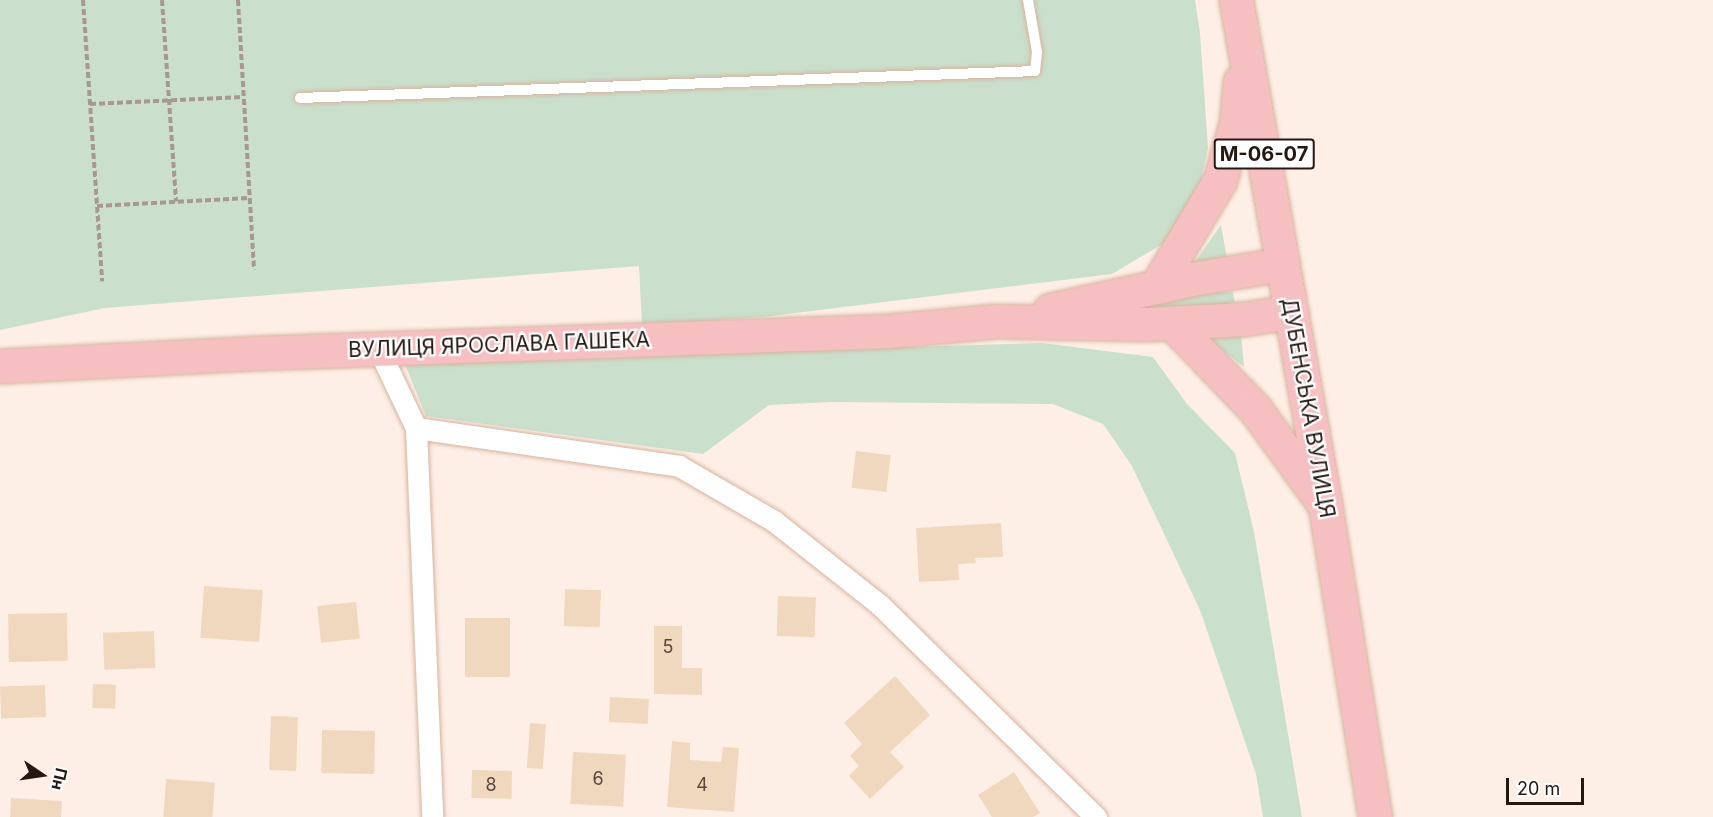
<!DOCTYPE html>
<meta charset="utf-8">
<style>
body{margin:0}
#map{position:relative;width:1713px;height:817px;overflow:hidden;background:#feefe6;font-family:Inter,sans-serif}
div>[style]{position:absolute}
.green>*{inset:0;background:#cae0cc}
.building>*{inset:0;background:#f0d8bf;transform-origin:0 0}
.path>*{height:4px;margin-top:-2px;transform-origin:0;background:repeating-linear-gradient(90deg,#a79990 0 6px,transparent 0 9px)}
.roads{filter:drop-shadow(0 0 2px #d6b39f) drop-shadow(0 0 2px #d6b39f)}
.lane>*{height:10px;margin:-5px;padding:0 5px;transform-origin:5px;border-radius:5px;background:#fff}
.street>*{height:21px;margin:-10.5px;padding:0 10.5px;transform-origin:10.5px;border-radius:10.5px;background:#fff}
.primary>*{height:33px;margin:-16.5px;padding:0 16.5px;transform-origin:16.5px;border-radius:16.5px;background:#f6c0c2}
span{translate:-50% -50%;white-space:nowrap;text-align:center;line-height:1.15;-webkit-text-stroke:4.5px #fff;paint-order:stroke}
.number-label{font-size:18px;color:#58483c}
.number-label span{-webkit-text-stroke-width:0}
.shield-label span{padding:2px 4px;background:#fff;border:2px solid;border-radius:4px;-webkit-text-stroke-width:0}
.shield-label{font-size:20px;color:#251811;font-weight:700}
.street-label{font-size:21px;color:#251811}
.north{position:absolute;left:12px;top:745px;width:60px;height:60px;-webkit-text-stroke:4px #fff;paint-order:stroke;rotate:103deg;font-size:16px;font-weight:700;line-height:24px;text-align:center;color:#251811}
.north::after{content:'';display:block;margin:auto;width:21px;height:27px;background:#251811;clip-path:polygon(50% 0,100% 100%,50% 72%,0 100%)}
.scale{position:absolute;left:1506px;top:778px;width:78px;height:27px;box-sizing:border-box;border:3px solid #251811;border-top:0;padding-left:8px;font-size:18px;line-height:21px;white-space:nowrap;color:#251811;-webkit-text-stroke:4px #fff;paint-order:stroke}
</style>
<div id="map">
<div class="green">
<div style="clip-path:polygon(0 0,1195px 0,1200px 33px,1208px 148px,1198px 196px,1169px 240px,1112px 274px,763px 317px,642px 325px,639px 266px,105px 308px,0 330px)"></div>
<div style="clip-path:polygon(1221px 225px,1227px 259px,1192px 266px)"></div>
<div style="clip-path:polygon(1233px 292px,1235px 302px,1203px 309px,1089px 313px,1202px 293px)"></div>
<div style="clip-path:polygon(1241px 335px,1244px 367px,1207px 338px)"></div>
<div style="clip-path:polygon(1042px 343px,1153px 357px,1187px 404px,1235px 453px,1254px 532px,1302px 817px,1263px 817px,1256px 774px,1200px 610px,1132px 466px,1103px 424px,1053px 404px,832px 402px,769px 405px,703px 454px,426px 416px,404px 362px)"></div>
</div>
<div class="building">
<div style="left:856px;top:451px;width:35px;height:37px;rotate:7deg"></div>
<div style="clip-path:polygon(1001px 523px,1003px 557px,975px 558px,976px 563px,958px 564px,959px 580px,919px 582px,916px 528px)"></div>
<div style="left:204px;top:586px;width:59px;height:52px;rotate:4deg"></div>
<div style="left:565px;top:589px;width:36px;height:37px;rotate:2deg"></div>
<div style="left:778px;top:596px;width:38px;height:40px;rotate:2deg"></div>
<div style="left:356px;top:602px;width:37px;height:39px;rotate:84deg"></div>
<div style="left:67px;top:613px;width:48px;height:59px;rotate:89deg"></div>
<div style="left:465px;top:618px;width:45px;height:59px"></div>
<div style="clip-path:polygon(654px 626px,682px 626px,682px 668px,702px 668px,702px 695px,654px 694px)"></div>
<div style="left:154px;top:631px;width:37px;height:51px;rotate:88deg"></div>
<div style="clip-path:polygon(895px 676px,930px 715px,890px 752px,904px 767px,870px 799px,849px 776px,859px 766px,850px 756px,862px 744px,844px 723px)"></div>
<div style="left:93px;top:684px;width:23px;height:24px;rotate:2deg"></div>
<div style="left:45px;top:685px;width:32px;height:45px;rotate:88deg"></div>
<div style="left:610px;top:697px;width:39px;height:25px;rotate:3deg"></div>
<div style="left:271px;top:716px;width:27px;height:54px;rotate:2deg"></div>
<div style="left:530px;top:723px;width:16px;height:45px;rotate:4deg"></div>
<div style="left:322px;top:730px;width:53px;height:43px;rotate:1deg"></div>
<div style="clip-path:polygon(672px 741px,690px 743px,690px 760px,721px 762px,723px 747px,739px 748px,734px 812px,667px 807px)"></div>
<div style="left:573px;top:752px;width:53px;height:52px;rotate:3deg"></div>
<div style="left:472px;top:770px;width:40px;height:28px;rotate:1deg"></div>
<div style="clip-path:polygon(1014px 772px,1040px 813px,1033px 817px,992px 817px,978px 795px)"></div>
<div style="left:166px;top:779px;width:49px;height:38px;rotate:4deg"></div>
<div style="clip-path:polygon(11px 798px,62px 801px,61px 817px,10px 817px)"></div>
</div>
<div class="path">
<div style="left:83px;top:0;width:282px;rotate:86.1deg"></div>
<div style="left:162px;top:0;width:202px;rotate:86deg"></div>
<div style="left:238px;top:0;width:270px;rotate:86.6deg"></div>
<div style="left:90px;top:104px;width:153px;rotate:-2.6deg"></div>
<div style="left:97px;top:206px;width:152px;rotate:-3deg"></div>
</div>
<div class="roads">
<div class="lane">
<div style="left:300px;top:98px;width:735px;rotate:-2.1deg"></div>
<div style="left:1035px;top:71px;width:19px;rotate:-84deg"></div>
<div style="left:1037px;top:52px;width:53px;rotate:-99.8deg"></div>
</div>
<div class="street">
<div style="left:379px;top:350px;width:86px;rotate:64.6deg"></div>
<div style="left:416px;top:428px;width:389px;rotate:87.6deg"></div>
<div style="left:416px;top:428px;width:266px;rotate:8.2deg"></div>
<div style="left:679px;top:466px;width:110px;rotate:30.1deg"></div>
<div style="left:774px;top:521px;width:135px;rotate:38.4deg"></div>
<div style="left:880px;top:605px;width:303px;rotate:44.5deg"></div>
</div>
<div class="primary">
<div style="left:1236px;top:0;width:513px;rotate:80deg"></div>
<div style="left:1325px;top:505px;width:316px;rotate:80.9deg"></div>
<div style="left:1156px;top:287px;width:125px;rotate:-59.1deg"></div>
<div style="left:1220px;top:180px;width:58px;rotate:-74.1deg"></div>
<div style="left:1236px;top:124px;width:43px;rotate:-84.7deg"></div>
<div style="left:1050px;top:310px;width:145px;rotate:-12.3deg"></div>
<div style="left:1192px;top:279px;width:92px;rotate:-9.4deg"></div>
<div style="left:1172px;top:323px;width:120px;rotate:46deg"></div>
<div style="left:1255px;top:409px;width:112px;rotate:54deg"></div>
<div style="left:0;top:366px;width:258px;rotate:-2.9deg"></div>
<div style="left:258px;top:353px;width:629px;rotate:-2deg"></div>
<div style="left:887px;top:331px;width:110px;rotate:-5.2deg"></div>
<div style="left:997px;top:321px;width:151px;rotate:1.1deg"></div>
<div style="left:1148px;top:324px;width:95px;rotate:-3deg"></div>
<div style="left:1243px;top:319px;width:49px;rotate:-8.3deg"></div>
</div>
</div>
<div class="number-label">
<span style="left:668px;top:647px">5</span>
<span style="left:598px;top:779px">6</span>
<span style="left:491px;top:785px">8</span>
<span style="left:702px;top:785px">4</span>
</div>
<div class="shield-label">
<span style="left:1264px;top:154px">М-06-07</span>
</div>
<div class="street-label">
<span style="left:499px;top:345px;rotate:-2deg">ВУЛИЦЯ ЯРОСЛАВА ГАШЕКА</span>
<span style="left:1308px;top:408px;rotate:80deg">ДУБЕНСЬКА ВУЛИЦЯ</span>
</div>
<div class="north">Пн</div>
<div class="scale">20 m</div>
</div>
